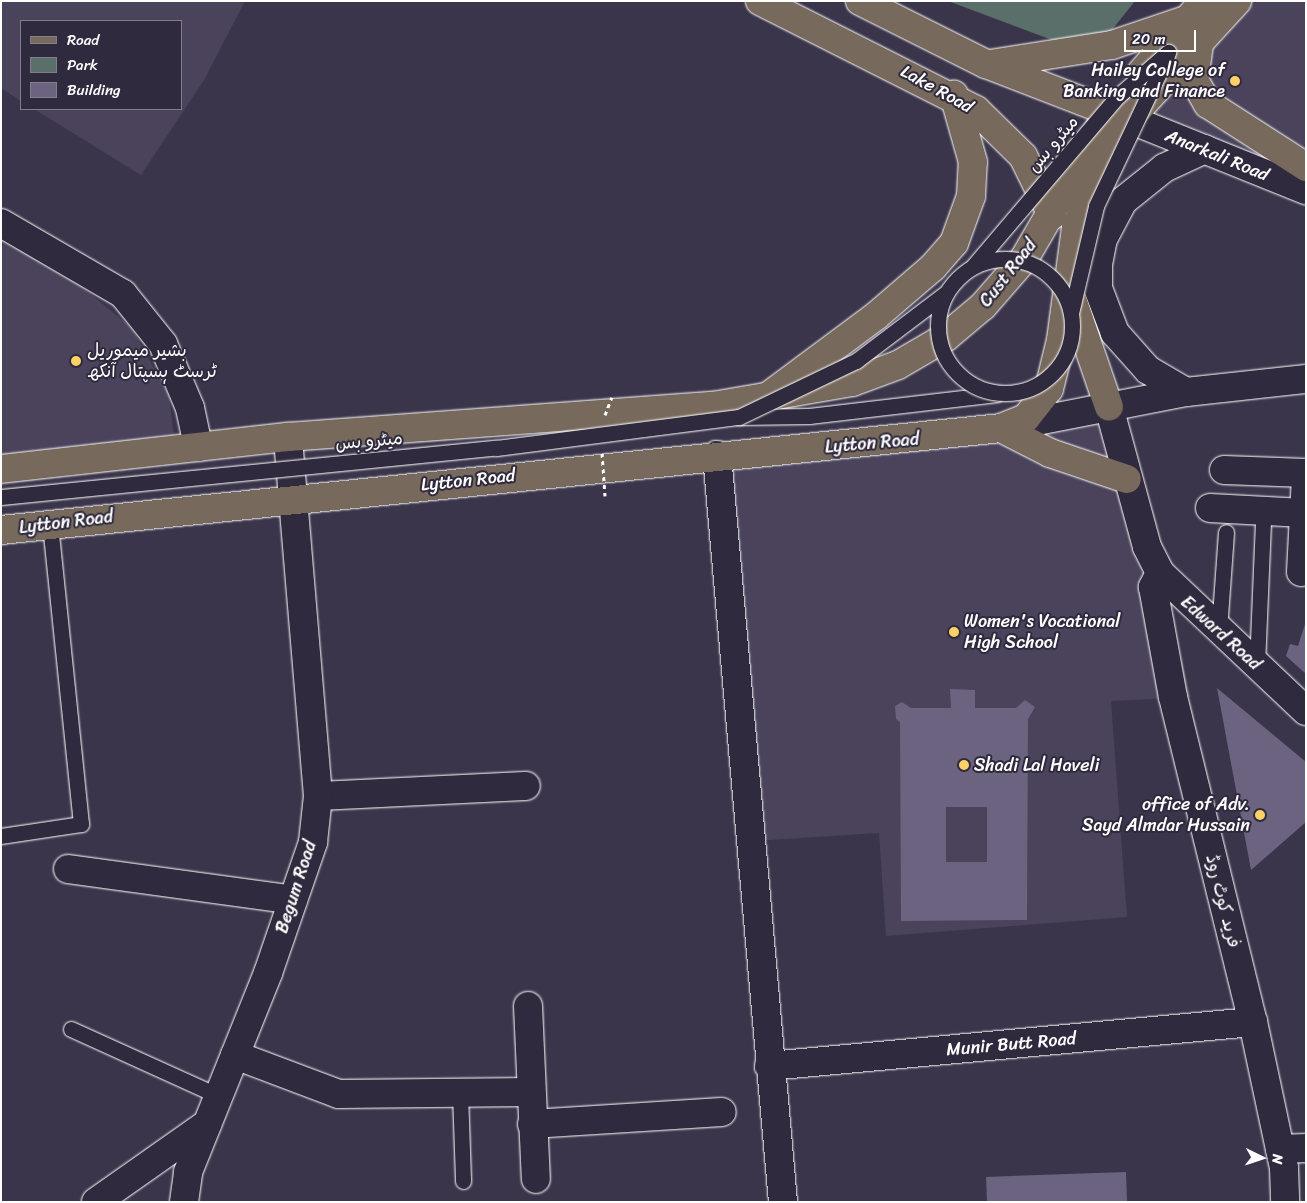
<!DOCTYPE html>
<meta charset="utf-8">
<style>
body{margin:0}
#map{position:relative;width:1307px;height:1203px;overflow:hidden;background:#3b354b;font-family:Sriracha,"Playpen Sans Arabic",sans-serif}
div>[style]{position:absolute}
.built>*{inset:0;background:#4a435b}
.green>*{inset:0;background:#5a6f69}
.building>*{inset:0;background:#6c6381;transform-origin:0 0}
.roads{filter:drop-shadow(0 0 1px #fff) drop-shadow(0 0 1px #fff)}
.lane>*{height:15px;margin:-7.5px;padding:0 7.5px;transform-origin:7.5px;border-radius:7.5px;background:#2f2a3d}
.street>*{height:28px;margin:-14px;padding:0 14px;transform-origin:14px;border-radius:14px;background:#2f2a3d}
.secondary>*{height:28px;margin:-14px;padding:0 14px;transform-origin:14px;border-radius:14px;background:#2f2a3d}
.primary>*{height:28px;margin:-14px;padding:0 14px;transform-origin:14px;border-radius:14px;background:#77695c}
.path-bridge>*{height:3px;margin-top:-1.5px;transform-origin:0;background:repeating-linear-gradient(90deg,#fff 0 4px,transparent 0 8px)}
.bridges{filter:drop-shadow(0 0 1px #fff) drop-shadow(0 0 1px #fff)}
.lane-bridge>*{height:15px;margin:-7.5px;padding:0 7.5px;transform-origin:7.5px;border-radius:7.5px;background:#2f2a3d}
.lane-bridge>.ring{margin:-7.5px;padding:0;box-sizing:content-box;background:none;border:15px solid #2f2a3d;border-radius:50%}
.dots>*{width:14px;height:14px;translate:-50% -50%;box-sizing:border-box;border:2px solid #2f2a3d;border-radius:50%}
span{translate:-50% -50%;white-space:nowrap;text-align:center;line-height:1.15;-webkit-text-stroke:4px #2f2a3d;paint-order:stroke}
.poi-label{font-size:18px;color:#fff}
.right{translate:-100% -50%;text-align:right}
.left{translate:0 -50%;text-align:left}
.street-label{font-size:18px;color:#fff}
.frame{position:absolute;inset:0;border:2px solid #fff;pointer-events:none}
.legend{position:absolute;left:20px;top:20px;width:162px;height:90px;box-sizing:border-box;background:#2f2a3d;border:1px solid #827f8b;margin:0;padding:6px 9px;list-style:none;font-size:15px;color:#fff}
.legend li{display:flex;align-items:center;gap:10px;height:25px}
.legend b{width:25px;border:1px solid #827f8b}
.north{position:absolute;left:1237px;top:1133px;width:50px;height:50px;-webkit-text-stroke:4px #2f2a3d;paint-order:stroke;rotate:94deg;font-size:14px;font-weight:700;line-height:20px;text-align:center;color:#fff}
.north::after{content:'';display:block;margin:auto;width:18px;height:22px;background:#fff;clip-path:polygon(50% 0,100% 100%,50% 72%,0 100%)}
.scale{position:absolute;left:1124px;top:30px;width:72px;height:22px;box-sizing:border-box;border:2px solid #fff;border-top:0;padding-left:6px;font-size:15px;line-height:18px;white-space:nowrap;color:#fff;-webkit-text-stroke:4px #2f2a3d;paint-order:stroke}
</style>
<div id="map">
<div class="built">
<div style="clip-path:polygon(1px 1px,245px 1px,204px 80px,141px 175px,34px 109px,181px 109px,181px 21px,21px 21px,21px 101px,1px 88px)"></div>
<div style="clip-path:polygon(1237px 1px,1306px 1px,1306px 188px,1129px 119px)"></div>
<div style="clip-path:polygon(1px 233px,61px 270px,131px 327px,169px 395px,174px 437px,1px 456px)"></div>
<div style="clip-path:polygon(1118px 411px,1191px 697px,1111px 701px,1127px 917px,886px 936px,879px 833px,754px 841px,717px 455px)"></div>
</div>
<div class="green">
<div style="clip-path:polygon(948px 1px,1135px 1px,1092px 55px)"></div>
</div>
<div class="building">
<div style="clip-path:polygon(1306px 621px,1306px 674px,1286px 656px,1290px 644px,1298px 646px)"></div>
<div style="clip-path:polygon(1217px 688px,1306px 762px,1306px 822px,1251px 870px)"></div>
<div style="clip-path:polygon(evenodd,950px 689px,975px 690px,975px 708px,1016px 708px,1025px 700px,1035px 707px,1028px 719px,1027px 920px,901px 921px,900px 722px,896px 719px,895px 706px,902px 702px,911px 708px,951px 708px,950px 689px,946px 807px,987px 807px,987px 862px,946px 862px,946px 807px)"></div>
<div style="left:1126px;top:1172px;width:30px;height:140px;rotate:88deg"></div>
</div>
<div class="roads">
<div class="lane">
<div style="left:739px;top:417px;width:70px;rotate:-0.8deg"></div>
<div style="left:809px;top:416px;width:189px;rotate:-6.7deg"></div>
<div style="left:1219px;top:630px;width:98px;rotate:-85.9deg"></div>
<div style="left:1257px;top:665px;width:144px;rotate:-87.6deg"></div>
<div style="left:1px;top:836px;width:81px;rotate:-8.5deg"></div>
<div style="left:81px;top:824px;width:303px;rotate:-95.9deg"></div>
<div style="left:71px;top:1029px;width:162px;rotate:24.4deg"></div>
<div style="left:460px;top:1093px;width:88px;rotate:88deg"></div>
</div>
<div class="street">
<div style="left:1px;top:223px;width:141px;rotate:30.2deg"></div>
<div style="left:123px;top:294px;width:64px;rotate:51.3deg"></div>
<div style="left:163px;top:344px;width:69px;rotate:67.1deg"></div>
<div style="left:190px;top:408px;width:40px;rotate:78deg"></div>
<div style="left:717px;top:455px;width:750px;rotate:84.95deg"></div>
<div style="left:1224px;top:470px;width:82px;rotate:2.1deg"></div>
<div style="left:1210px;top:508px;width:94px;rotate:3deg"></div>
<div style="left:1301px;top:572px;width:97px;rotate:-87deg"></div>
<div style="left:318px;top:796px;width:208px;rotate:-2.8deg"></div>
<div style="left:68px;top:869px;width:227px;rotate:7.8deg"></div>
<div style="left:528px;top:1006px;width:173px;rotate:87.4deg"></div>
<div style="left:235px;top:1055px;width:111px;rotate:20.6deg"></div>
<div style="left:339px;top:1094px;width:191px;rotate:-0.6deg"></div>
<div style="left:769px;top:1066px;width:486px;rotate:-5.2deg"></div>
<div style="left:532px;top:1124px;width:190px;rotate:-3.6deg"></div>
<div style="left:1280px;top:1149px;width:26px;rotate:-2deg"></div>
<div style="left:96px;top:1202px;width:136px;rotate:-35.1deg"></div>
</div>
<div class="secondary">
<div style="left:1129px;top:119px;width:191px;rotate:21.9deg"></div>
<div style="left:1186px;top:392px;width:44px;rotate:-149.9deg"></div>
<div style="left:1148px;top:370px;width:50px;rotate:-131.7deg"></div>
<div style="left:1115px;top:333px;width:48px;rotate:-110.7deg"></div>
<div style="left:1098px;top:288px;width:24px;rotate:-90deg"></div>
<div style="left:1098px;top:264px;width:25px;rotate:-79deg"></div>
<div style="left:1103px;top:239px;width:43px;rotate:-62.2deg"></div>
<div style="left:1123px;top:201px;width:53px;rotate:-38.8deg"></div>
<div style="left:1164px;top:168px;width:45px;rotate:-24.9deg"></div>
<div style="left:1109px;top:407px;width:145px;rotate:74.8deg"></div>
<div style="left:1147px;top:547px;width:29px;rotate:63deg"></div>
<div style="left:1160px;top:573px;width:201px;rotate:43.4deg"></div>
<div style="left:1006px;top:427px;width:183px;rotate:-11deg"></div>
<div style="left:1186px;top:392px;width:121px;rotate:-6.2deg"></div>
<div style="left:1160px;top:573px;width:16px;rotate:117deg"></div>
<div style="left:1153px;top:587px;width:112px;rotate:79.7deg"></div>
<div style="left:1173px;top:697px;width:335px;rotate:76.2deg"></div>
<div style="left:1253px;top:1022px;width:149px;rotate:78deg"></div>
<div style="left:1284px;top:1168px;width:34px;rotate:88deg"></div>
<div style="left:184px;top:1202px;width:30px;rotate:-82deg"></div>
<div style="left:188px;top:1172px;width:214px;rotate:-68.1deg"></div>
<div style="left:268px;top:973px;width:139px;rotate:-71deg"></div>
<div style="left:313px;top:842px;width:46px;rotate:-83.8deg"></div>
<div style="left:318px;top:796px;width:360px;rotate:-94.8deg"></div>
</div>
<div class="primary">
<div style="left:760px;top:1px;width:242px;rotate:26.8deg"></div>
<div style="left:976px;top:110px;width:66px;rotate:44.4deg"></div>
<div style="left:1023px;top:156px;width:66px;rotate:63.8deg"></div>
<div style="left:860px;top:1px;width:141px;rotate:26.6deg"></div>
<div style="left:986px;top:64px;width:147px;rotate:21.1deg"></div>
<div style="left:1199px;top:44px;width:36px;rotate:98deg"></div>
<div style="left:1194px;top:80px;width:28px;rotate:60deg"></div>
<div style="left:1208px;top:104px;width:117px;rotate:32.7deg"></div>
<div style="left:990px;top:64px;width:123px;rotate:-8.9deg"></div>
<div style="left:1112px;top:45px;width:78px;rotate:-18.7deg"></div>
<div style="left:1141px;top:73px;width:96px;rotate:-48.8deg"></div>
<div style="left:1070px;top:293px;width:120px;rotate:71.1deg"></div>
<div style="left:770px;top:395px;width:132px;rotate:-36.7deg"></div>
<div style="left:876px;top:316px;width:75px;rotate:-40.7deg"></div>
<div style="left:933px;top:267px;width:32px;rotate:-49deg"></div>
<div style="left:954px;top:243px;width:50px;rotate:-70.1deg"></div>
<div style="left:971px;top:196px;width:34px;rotate:-87deg"></div>
<div style="left:973px;top:162px;width:70px;rotate:-105.8deg"></div>
<div style="left:1001px;top:428px;width:55px;rotate:27deg"></div>
<div style="left:1050px;top:453px;width:81px;rotate:18.7deg"></div>
<div style="left:1px;top:469px;width:289px;rotate:-6.4deg"></div>
<div style="left:288px;top:437px;width:426px;rotate:-4.2deg"></div>
<div style="left:713px;top:406px;width:141px;rotate:-9.8deg"></div>
<div style="left:852px;top:382px;width:49px;rotate:-20.3deg"></div>
<div style="left:898px;top:365px;width:56px;rotate:-30.3deg"></div>
<div style="left:946px;top:337px;width:48px;rotate:-40deg"></div>
<div style="left:983px;top:306px;width:62px;rotate:-48.9deg"></div>
<div style="left:1024px;top:259px;width:179px;rotate:-59.9deg"></div>
<div style="left:1px;top:530px;width:1005px;rotate:-5.82deg"></div>
<div style="left:1001px;top:428px;width:27px;rotate:-22deg"></div>
<div style="left:1026px;top:418px;width:37px;rotate:-52deg"></div>
<div style="left:1049px;top:389px;width:50px;rotate:-76.2deg"></div>
<div style="left:1061px;top:340px;width:114px;rotate:-82.4deg"></div>
<div style="left:1076px;top:227px;width:77px;rotate:-67.8deg"></div>
<div style="left:1105px;top:156px;width:44px;rotate:-57deg"></div>
<div style="left:1129px;top:119px;width:160px;rotate:-47.5deg"></div>
</div>
</div>
<div class="path-bridge">
<div style="left:605px;top:415px;width:19px;rotate:-69deg"></div>
<div style="left:602px;top:453px;width:43px;rotate:86deg"></div>
</div>
<div class="bridges">
<div class="lane-bridge">
<div class="ring" style="left:938px;top:259px;width:119px;height:119px"></div>
<div style="left:974px;top:265px;width:222px;rotate:-49.6deg"></div>
<div style="left:1118px;top:96px;width:67px;rotate:-41.3deg"></div>
<div style="left:1071px;top:313px;width:110px;rotate:-76.8deg"></div>
<div style="left:1096px;top:206px;width:166px;rotate:-64.7deg"></div>
<div style="left:1px;top:497px;width:497px;rotate:-5.7deg"></div>
<div style="left:496px;top:448px;width:245px;rotate:-7.3deg"></div>
<div style="left:739px;top:417px;width:130px;rotate:-25.6deg"></div>
<div style="left:856px;top:361px;width:113px;rotate:-37.1deg"></div>
</div>
</div>
<div class="dots">
<div style="left:1235px;top:81px;background:#ffd166"></div>
<div style="left:76px;top:361px;background:#ffd166"></div>
<div style="left:954px;top:632px;background:#ffd166"></div>
<div style="left:964px;top:765px;background:#ffd166"></div>
<div style="left:1260px;top:815px;background:#ffd166"></div>
</div>
<div class="poi-label">
<span class="right" style="left:1225px;top:81px">Hailey College of<br>Banking and Finance</span>
<span class="left" style="left:87px;top:361px">بشیر میموریل<br>ٹرسٹ ہسپتال آنکھ</span>
<span class="left" style="left:964px;top:632px">Women's Vocational<br>High School</span>
<span class="left" style="left:974px;top:765px">Shadi Lal Haveli</span>
<span class="right" style="left:1250px;top:815px">office of Adv.<br>Sayd Almdar Hussain</span>
</div>
<div class="street-label">
<span style="left:937px;top:89px;rotate:29deg">Lake Road</span>
<span style="left:1053px;top:144px;rotate:-50deg">میٹرو بس</span>
<span style="left:1217px;top:155px;rotate:22deg">Anarkali Road</span>
<span style="left:1008px;top:273px;rotate:-52deg">Cust Road</span>
<span style="left:369px;top:441px;rotate:-5deg">میٹرو بس</span>
<span style="left:872px;top:443px;rotate:-5deg">Lytton Road</span>
<span style="left:468px;top:480px;rotate:-6deg">Lytton Road</span>
<span style="left:66px;top:522px;rotate:-7deg">Lytton Road</span>
<span style="left:1221px;top:633px;rotate:42deg">Edward Road</span>
<span style="left:296px;top:887px;rotate:-72deg">Begum Road</span>
<span style="left:1223px;top:901px;rotate:76deg">فرید کوٹ روڈ</span>
<span style="left:1011px;top:1044px;rotate:-5deg">Munir Butt Road</span>
</div>
<div class="frame"></div>
<ul class="legend">
<li><b style="height:6px;background:#77695c"></b>Road</li>
<li><b style="height:14px;background:#5a6f69"></b>Park</li>
<li><b style="height:14px;background:#6c6381"></b>Building</li>
</ul>
<div class="north">N</div>
<div class="scale">20 m</div>
</div>
